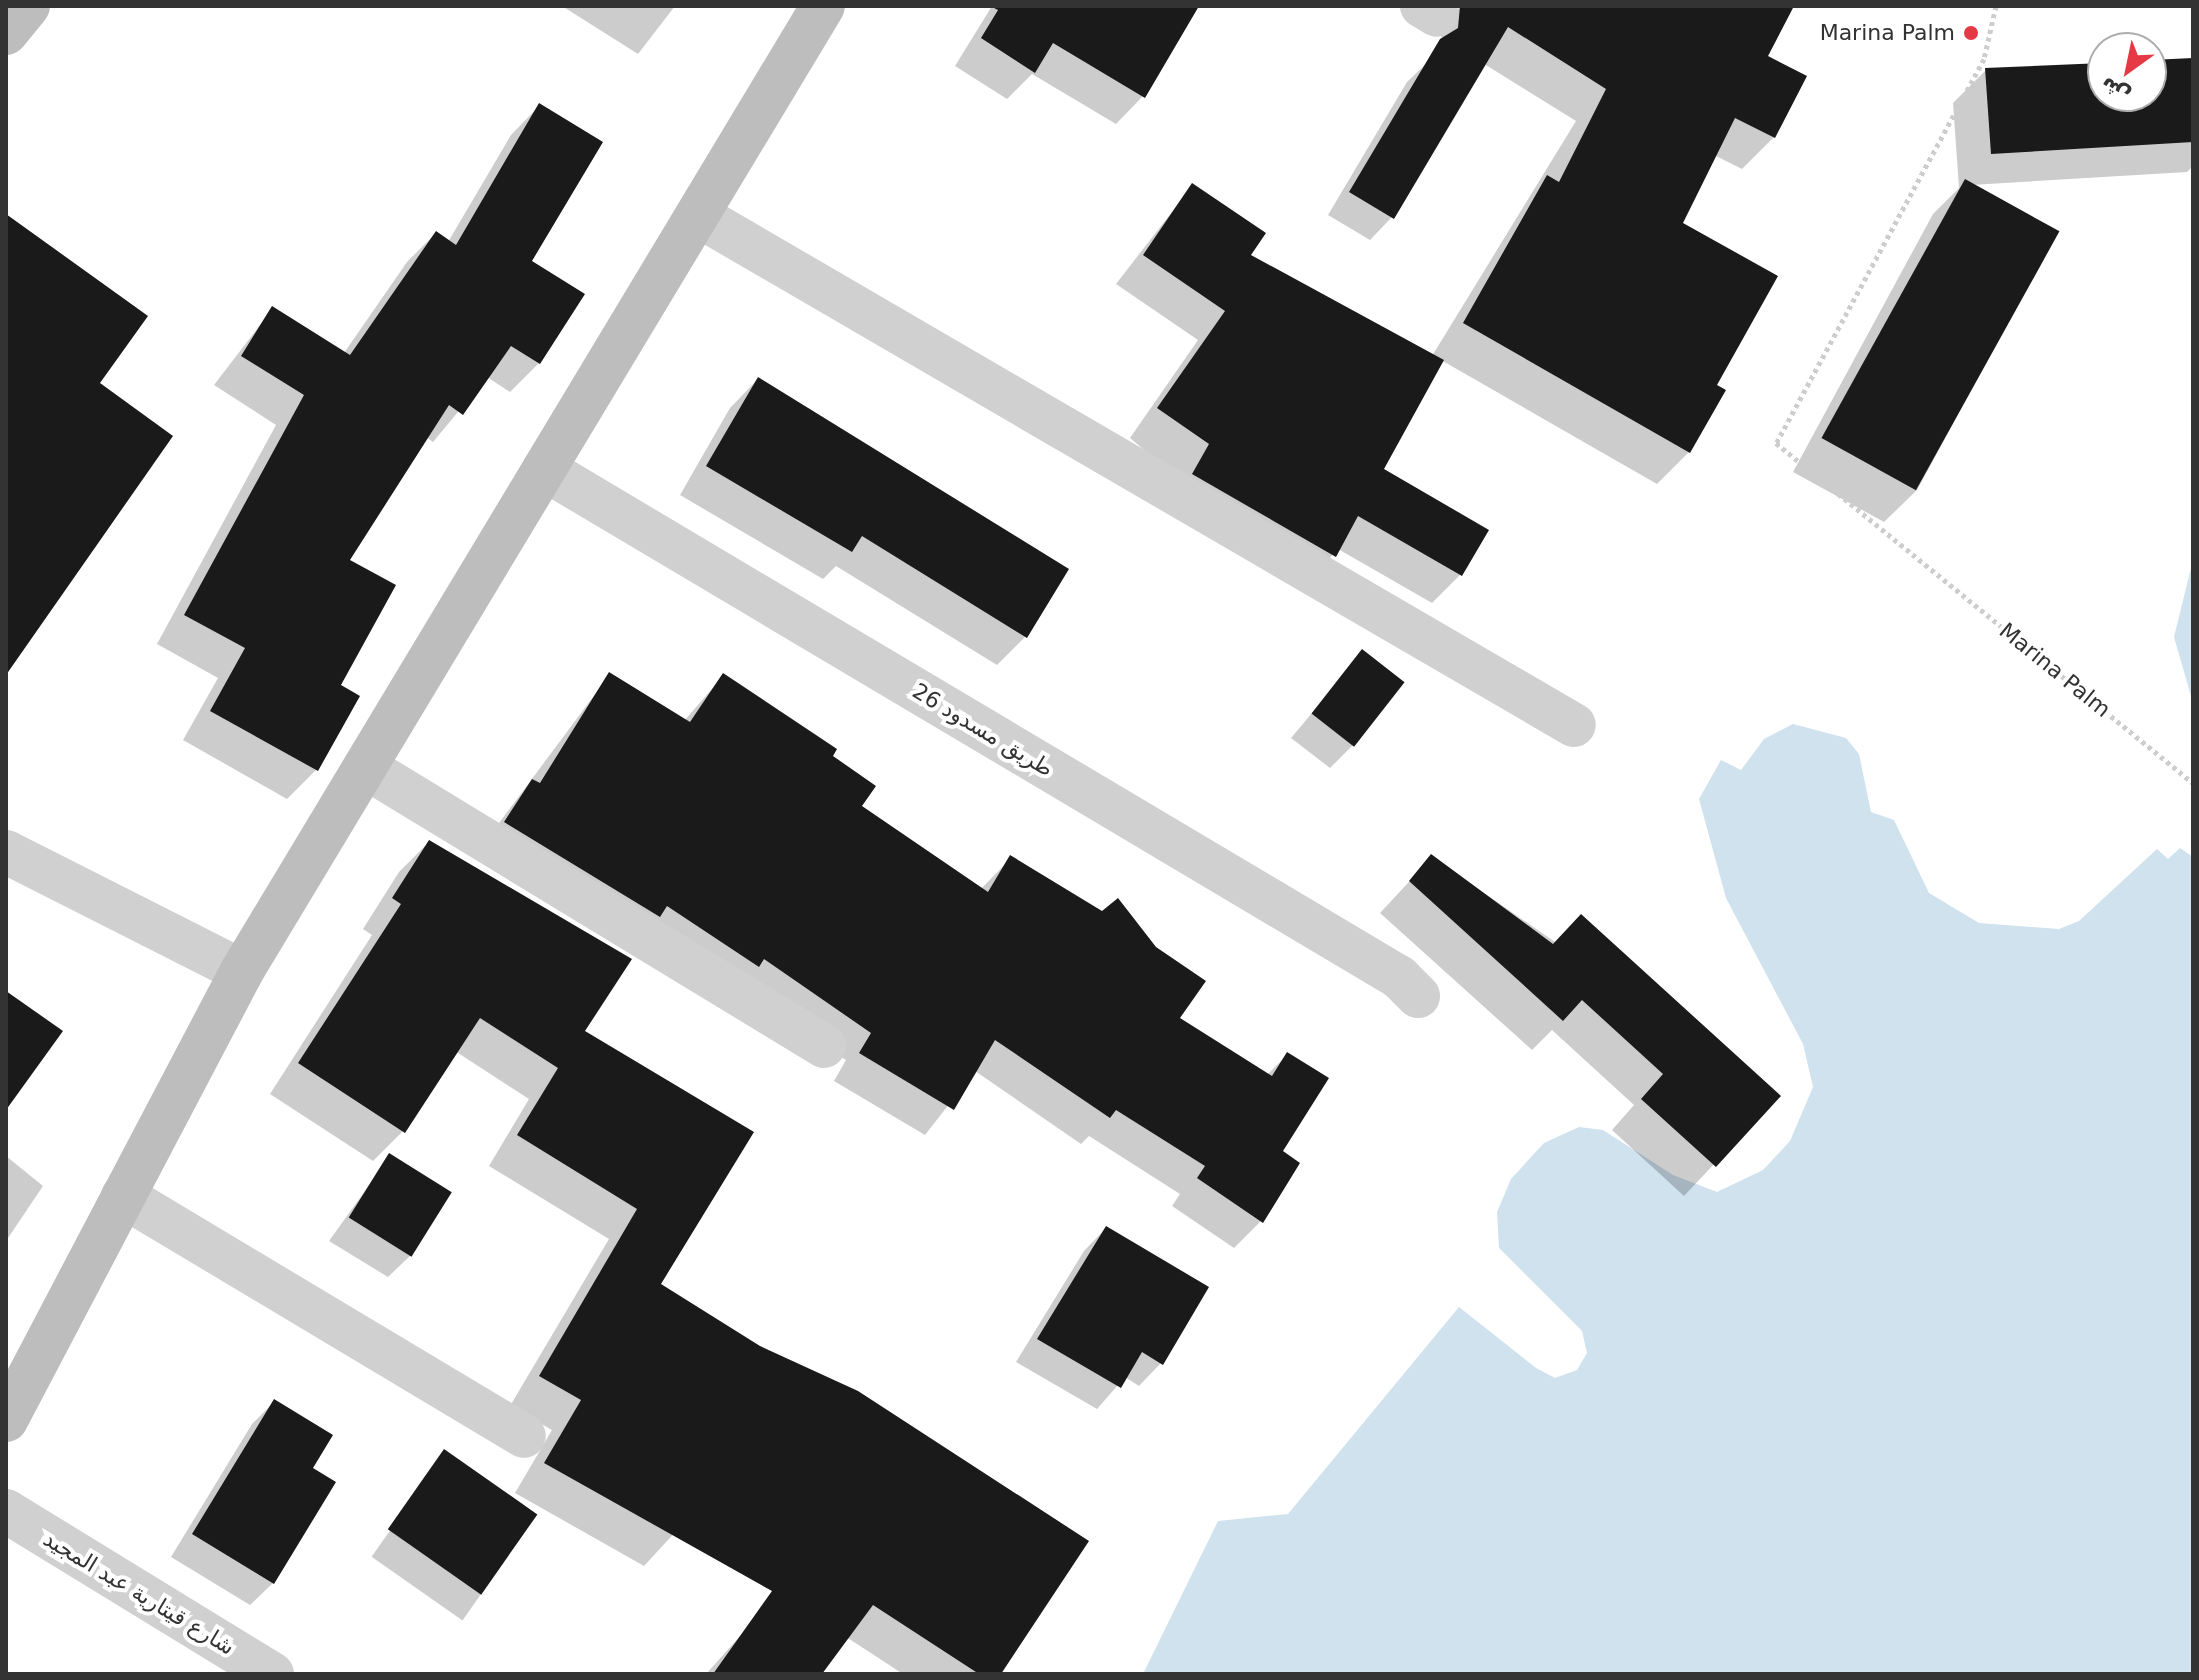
<!DOCTYPE html>
<meta charset="utf-8">
<style>
body{margin:0}
#map{position:relative;width:2199px;height:1680px;overflow:hidden;background:#fff;font-family:"DejaVu Sans",Vazirmatn,sans-serif}
div>[style]{position:absolute}
.water>*{inset:0;background:#cfe2ee}
.shadow>*{inset:0;background:#0003;transform-origin:0 0}
.building>*{inset:0;background:#1a1a1a;transform-origin:0 0}
.path>*{height:5px;margin-top:-2.5px;transform-origin:0;background:repeating-linear-gradient(90deg,#cdcdcd 0 4px,transparent 0 8px)}
.street>*{height:44px;margin:-22px;padding:0 22px;transform-origin:22px;border-radius:22px;background:#d0d0d0}
.secondary>*{height:44px;margin:-22px;padding:0 22px;transform-origin:22px;border-radius:22px;background:#bdbdbd}
.dots>*{width:22px;height:22px;translate:-50% -50%;box-sizing:border-box;border:4px solid #fff;border-radius:50%}
span{translate:-50% -50%;white-space:nowrap;text-align:center;line-height:1.15;-webkit-text-stroke:8px #fff;paint-order:stroke}
.poi-label{font-size:22px;color:#333}
.right{translate:-100% -50%;text-align:right}
.street-label{font-size:22px;color:#333}
.frame{position:absolute;inset:0;border:8px solid #333;pointer-events:none}
.north{position:absolute;left:2087px;top:32px;width:80px;height:80px;box-sizing:border-box;background:#fff;border:2px solid #adadad;border-radius:50%;rotate:213deg;font-size:22px;font-weight:700;line-height:32px;text-align:center;color:#333}
.north::after{content:'';display:block;margin:auto;width:28px;height:36px;background:#e63946;clip-path:polygon(50% 0,100% 100%,50% 72%,0 100%)}
</style>
<div id="map">
<div class="water">
<div style="clip-path:polygon(2193px 560px,2193px 703px,2174px 637px)"></div>
<div style="clip-path:polygon(1793px 724px,1846px 738px,1859px 754px,1871px 812px,1894px 820px,1929px 893px,1979px 923px,2059px 929px,2079px 921px,2157px 849px,2168px 859px,2180px 848px,2193px 857px,2193px 1674px,1143px 1674px,1218px 1521px,1288px 1514px,1459px 1307px,1536px 1368px,1555px 1378px,1577px 1370px,1587px 1353px,1582px 1331px,1499px 1248px,1497px 1212px,1511px 1179px,1544px 1143px,1579px 1127px,1603px 1130px,1673px 1175px,1717px 1192px,1763px 1170px,1790px 1141px,1813px 1087px,1803px 1044px,1726px 898px,1699px 799px,1721px 760px,1741px 770px,1764px 739px)"></div>
</div>
<div class="shadow">
<div style="clip-path:polygon(562px 6px,675px 6px,638px 54px)"></div>
<div style="clip-path:polygon(992px 6px,1197px 6px,1143px 96px,1116px 124px,1032px 74px,1007px 99px,955px 66px)"></div>
<div style="clip-path:polygon(1460px 6px,1793px 6px,1767px 58px,1774px 137px,1742px 169px,1716px 156px,1681px 223px,1714px 386px,1689px 452px,1657px 484px,1441px 360px,1381px 470px,1486px 531px,1460px 575px,1432px 603px,1338px 549px,1305px 585px,1130px 438px,1198px 340px,1116px 284px,1192px 186px,1248px 255px,1432px 356px,1576px 121px,1441px 37px)"></div>
<div style="clip-path:polygon(1430px 60px,1392px 217px,1370px 240px,1328px 215px,1407px 82px)"></div>
<div style="clip-path:polygon(2151px 62px,2193px 70px,2193px 166px,2187px 172px,1971px 185px,2057px 232px,1917px 490px,1884px 522px,1793px 472px,1933px 214px,1959px 188px,1953px 103px,1986px 70px,2103px 65px,2103px 96px,2151px 96px)"></div>
<div style="clip-path:polygon(539px 106px,529px 261px,539px 363px,510px 392px,487px 377px,433px 442px,426px 437px,347px 560px,338px 686px,316px 770px,287px 799px,183px 740px,218px 678px,157px 644px,276px 425px,214px 385px,273px 308px,344px 353px,407px 262px,436px 233px,448px 242px,511px 135px)"></div>
<div style="clip-path:polygon(758px 379px,1066px 570px,1025px 637px,997px 665px,836px 566px,823px 579px,680px 495px,730px 408px)"></div>
<div style="clip-path:polygon(1363px 652px,1353px 745px,1330px 768px,1291px 738px)"></div>
<div style="clip-path:polygon(610px 674px,684px 721px,724px 675px,830px 757px,859px 807px,981px 889px,1011px 858px,1177px 1018px,1267px 1075px,1287px 1055px,1280px 1152px,1261px 1221px,1234px 1248px,1172px 1206px,1180px 1194px,1089px 1136px,1081px 1144px,975px 1071px,925px 1135px,834px 1081px,846px 1060px,641px 933px,479px 850px)"></div>
<div style="clip-path:polygon(429px 842px,583px 1032px,751px 1133px,658px 1284px,999px 1674px,903px 1674px,679px 1528px,644px 1566px,515px 1493px,552px 1430px,510px 1406px,609px 1239px,489px 1166px,529px 1099px,455px 1051px,403px 1131px,373px 1161px,270px 1094px,372px 935px,363px 929px,399px 872px)"></div>
<div style="clip-path:polygon(1432px 857px,1778px 1096px,1684px 1196px,1612px 1130px,1634px 1105px,1552px 1030px,1532px 1050px,1380px 913px)"></div>
<div style="clip-path:polygon(6px 1156px,43px 1186px,6px 1241px)"></div>
<div style="clip-path:polygon(390px 1156px,411px 1255px,388px 1277px,329px 1241px)"></div>
<div style="clip-path:polygon(1106px 1228px,1161px 1363px,1139px 1386px,1125px 1377px,1097px 1409px,1016px 1362px,1084px 1251px)"></div>
<div style="clip-path:polygon(274px 1402px,310px 1469px,273px 1583px,250px 1605px,171px 1557px,252px 1424px)"></div>
<div style="left:445px;top:1452px;width:111px;height:128px;rotate:35deg"></div>
<div style="clip-path:polygon(749px 1626px,816px 1674px,706px 1674px)"></div>
</div>
<div class="building">
<div style="clip-path:polygon(990px 6px,1199px 6px,1145px 98px,1053px 43px,1035px 73px,981px 38px,998px 10px)"></div>
<div style="clip-path:polygon(1460px 6px,1794px 6px,1768px 56px,1807px 76px,1775px 138px,1735px 118px,1683px 223px,1778px 276px,1717px 385px,1726px 390px,1690px 453px,1463px 323px,1547px 175px,1559px 182px,1606px 89px,1508px 27px,1394px 219px,1349px 192px,1440px 39px,1458px 28px)"></div>
<div style="clip-path:polygon(2193px 58px,2193px 142px,1991px 154px,1985px 68px,2103px 63px,2103px 96px,2151px 96px,2151px 60px)"></div>
<div style="clip-path:polygon(539px 103px,603px 142px,532px 261px,585px 294px,540px 364px,511px 346px,463px 415px,449px 405px,350px 560px,396px 585px,341px 685px,360px 696px,318px 771px,210px 711px,245px 648px,184px 615px,304px 395px,241px 356px,272px 306px,350px 355px,436px 231px,456px 245px)"></div>
<div style="left:1965px;top:179px;width:108px;height:296px;rotate:29deg"></div>
<div style="clip-path:polygon(1192px 183px,1266px 233px,1251px 255px,1444px 360px,1384px 469px,1489px 530px,1462px 576px,1358px 516px,1336px 557px,1192px 474px,1209px 444px,1157px 408px,1225px 311px,1143px 255px)"></div>
<div style="clip-path:polygon(6px 214px,148px 316px,100px 383px,173px 436px,6px 675px)"></div>
<div style="clip-path:polygon(758px 377px,1069px 569px,1027px 638px,862px 536px,852px 552px,706px 466px)"></div>
<div style="left:1362px;top:649px;width:54px;height:82px;rotate:38deg"></div>
<div style="clip-path:polygon(609px 672px,690px 722px,723px 673px,837px 749px,833px 756px,876px 786px,862px 806px,988px 892px,1010px 855px,1102px 911px,1118px 898px,1156px 947px,1206px 981px,1180px 1018px,1272px 1076px,1287px 1052px,1329px 1078px,1283px 1151px,1300px 1163px,1263px 1223px,1197px 1178px,1205px 1166px,1116px 1110px,1110px 1118px,995px 1040px,954px 1110px,859px 1053px,871px 1033px,764px 959px,759px 967px,667px 906px,660px 917px,504px 822px,532px 779px,540px 783px)"></div>
<div style="clip-path:polygon(429px 840px,632px 959px,585px 1031px,754px 1132px,661px 1284px,760px 1346px,858px 1391px,1089px 1541px,1001px 1674px,979px 1674px,873px 1605px,822px 1674px,713px 1674px,772px 1591px,544px 1463px,581px 1400px,539px 1376px,637px 1209px,517px 1135px,558px 1068px,480px 1018px,405px 1133px,298px 1063px,401px 904px,392px 898px)"></div>
<div style="clip-path:polygon(1431px 854px,1553px 944px,1581px 914px,1781px 1096px,1716px 1167px,1641px 1099px,1663px 1074px,1582px 1000px,1563px 1021px,1409px 881px)"></div>
<div style="clip-path:polygon(6px 991px,63px 1031px,6px 1110px)"></div>
<div style="left:389px;top:1153px;width:74px;height:76px;rotate:32deg"></div>
<div style="clip-path:polygon(1106px 1226px,1209px 1287px,1163px 1365px,1142px 1352px,1121px 1388px,1037px 1339px)"></div>
<div style="clip-path:polygon(274px 1399px,333px 1435px,313px 1468px,336px 1482px,274px 1584px,192px 1534px)"></div>
<div style="left:444px;top:1449px;width:114px;height:98px;rotate:35deg"></div>
</div>
<div class="path">
<div style="left:1996px;top:6px;width:54px;rotate:102.8deg"></div>
<div style="left:1984px;top:59px;width:437px;rotate:118.4deg"></div>
<div style="left:1776px;top:443px;width:538px;rotate:39.19deg"></div>
</div>
<div class="street">
<div style="left:1422px;top:6px;width:17px;rotate:31deg"></div>
<div style="left:699px;top:216px;width:1012px;rotate:30.19deg"></div>
<div style="left:544px;top:469px;width:995px;rotate:30.72deg"></div>
<div style="left:1399px;top:977px;width:27px;rotate:45deg"></div>
<div style="left:365px;top:767px;width:537px;rotate:31.29deg"></div>
<div style="left:6px;top:852px;width:264px;rotate:26.8deg"></div>
<div style="left:123px;top:1196px;width:467px;rotate:30.9deg"></div>
<div style="left:6px;top:1511px;width:312px;rotate:31.5deg"></div>
</div>
<div class="secondary">
<div style="left:6px;top:33px;width:35px;rotate:-51deg"></div>
<div style="left:6px;top:1420px;width:507px;rotate:-62.27deg"></div>
<div style="left:242px;top:971px;width:1126px;rotate:-58.95deg"></div>
</div>
<div class="dots">
<div style="left:1971px;top:33px;background:#e63946"></div>
</div>
<div class="poi-label">
<span class="right" style="left:1955px;top:33px">Marina Palm</span>
</div>
<div class="street-label">
<span style="left:2055px;top:670px;rotate:39deg">Marina Palm</span>
<span style="left:983px;top:730px;rotate:31deg">طريق مسدود 26</span>
<span style="left:139px;top:1593px;rotate:31deg">شارع قيتارية عبد المجيد</span>
</div>
<div class="frame"></div>
<div class="north">ش</div>
</div>
